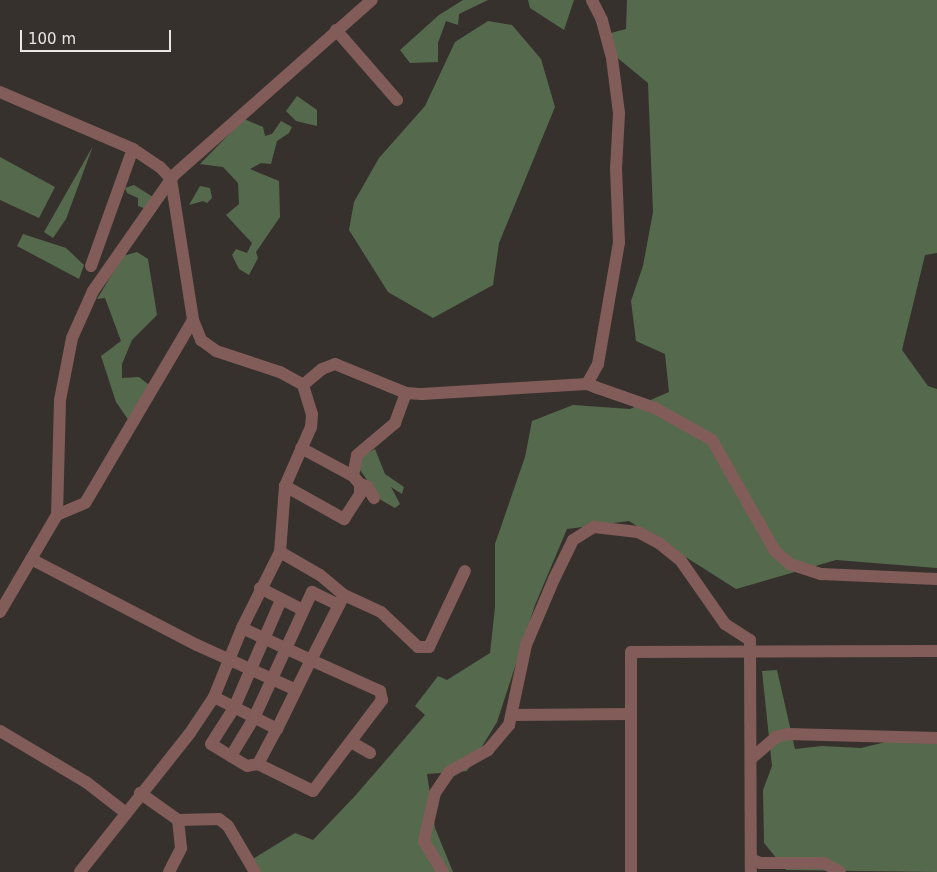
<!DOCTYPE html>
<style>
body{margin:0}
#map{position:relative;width:937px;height:872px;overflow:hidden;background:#37312d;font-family:"DejaVu Sans",sans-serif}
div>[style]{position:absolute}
.forest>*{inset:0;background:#556a4d}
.minor>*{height:12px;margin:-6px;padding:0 6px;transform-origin:6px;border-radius:6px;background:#825c59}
span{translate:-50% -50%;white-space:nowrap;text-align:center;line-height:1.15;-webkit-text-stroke:4px #37312d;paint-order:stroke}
.scale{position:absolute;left:20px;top:30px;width:151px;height:22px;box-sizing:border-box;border:2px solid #eae6e4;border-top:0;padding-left:6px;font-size:15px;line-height:18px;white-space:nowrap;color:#eae6e4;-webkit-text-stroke:4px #37312d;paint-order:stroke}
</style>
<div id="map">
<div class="forest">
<div style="clip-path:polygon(463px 0,488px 0,459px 14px,458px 25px,446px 21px,438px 43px,438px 62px,410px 63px,400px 50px,439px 15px)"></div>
<div style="clip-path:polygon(528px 0,574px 0,564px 30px,530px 8px)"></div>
<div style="clip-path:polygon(627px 0,937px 0,937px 253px,925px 255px,902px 350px,928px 386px,937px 389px,937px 568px,836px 560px,736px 589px,629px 521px,567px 529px,535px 605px,497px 722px,467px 771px,427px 774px,435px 828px,453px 872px,255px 872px,251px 860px,295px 833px,313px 840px,355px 796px,425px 715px,415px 706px,438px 676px,447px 680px,490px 653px,495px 607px,495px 544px,525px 457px,532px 421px,573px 405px,630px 409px,669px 392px,665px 354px,636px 341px,631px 301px,643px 266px,653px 212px,648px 83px,614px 55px,611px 33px,626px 29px)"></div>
<div style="clip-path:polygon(488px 21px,512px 25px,541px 59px,555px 107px,499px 243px,493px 285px,433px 318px,388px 292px,349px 230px,354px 202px,379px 158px,425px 106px,455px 42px)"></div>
<div style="clip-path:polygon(297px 96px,317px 110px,317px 126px,296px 121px,286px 111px)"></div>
<div style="clip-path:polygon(244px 119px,263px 127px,265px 136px,272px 134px,281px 121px,292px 127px,289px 133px,277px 141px,271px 164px,261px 163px,250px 169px,279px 181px,280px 217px,256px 252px,258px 258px,249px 275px,239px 269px,232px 255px,236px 249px,247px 253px,252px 243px,226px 215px,239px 204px,238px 183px,223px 167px,200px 164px)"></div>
<div style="clip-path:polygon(93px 146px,66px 219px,53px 238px,44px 232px)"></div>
<div style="clip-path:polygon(0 157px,55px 187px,39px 218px,0 200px)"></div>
<div style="clip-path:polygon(134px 185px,153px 197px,149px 210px,138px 206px,138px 198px,127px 193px,125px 188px)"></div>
<div style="clip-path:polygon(200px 186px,210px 188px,212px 198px,207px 203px,203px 201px,189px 205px)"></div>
<div style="clip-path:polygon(23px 234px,66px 248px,84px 265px,79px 279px,17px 246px)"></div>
<div style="clip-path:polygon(137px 252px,148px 259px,157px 315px,132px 340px,122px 364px,122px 378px,139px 377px,149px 385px,129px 421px,116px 402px,101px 356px,121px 341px,105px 298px,97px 299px,123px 256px)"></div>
<div style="clip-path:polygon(375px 449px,385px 474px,404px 487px,402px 494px,391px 487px,400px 504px,395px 508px,381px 500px,358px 467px,364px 455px)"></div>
<div style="clip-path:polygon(777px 670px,795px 749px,822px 746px,861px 748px,894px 740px,937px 744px,937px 872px,786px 870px,764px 843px,763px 790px,772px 766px,762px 671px)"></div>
</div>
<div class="minor">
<div style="left:336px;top:30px;width:93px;rotate:48.9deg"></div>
<div style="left:0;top:92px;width:145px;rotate:23.2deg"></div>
<div style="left:133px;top:149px;width:32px;rotate:34deg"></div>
<div style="left:160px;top:167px;width:16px;rotate:47deg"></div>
<div style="left:171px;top:179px;width:143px;rotate:81.1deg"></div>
<div style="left:193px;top:320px;width:22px;rotate:68deg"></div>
<div style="left:201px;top:340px;width:19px;rotate:36deg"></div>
<div style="left:216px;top:351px;width:67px;rotate:18.2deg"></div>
<div style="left:280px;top:372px;width:26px;rotate:29deg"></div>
<div style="left:303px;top:385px;width:30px;rotate:73deg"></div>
<div style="left:312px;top:414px;width:13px;rotate:94deg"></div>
<div style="left:311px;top:427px;width:64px;rotate:113.8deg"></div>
<div style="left:285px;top:486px;width:66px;rotate:94.3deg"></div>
<div style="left:280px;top:552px;width:85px;rotate:116.6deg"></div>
<div style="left:242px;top:628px;width:74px;rotate:112.1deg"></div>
<div style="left:214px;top:697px;width:43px;rotate:123.7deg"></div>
<div style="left:190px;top:733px;width:177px;rotate:128.4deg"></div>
<div style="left:91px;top:266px;width:124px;rotate:-70.3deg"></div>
<div style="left:193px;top:320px;width:212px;rotate:120.5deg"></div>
<div style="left:85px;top:503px;width:30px;rotate:157deg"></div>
<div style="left:57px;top:515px;width:115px;rotate:-88.5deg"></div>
<div style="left:60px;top:400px;width:63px;rotate:-79deg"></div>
<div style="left:72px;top:338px;width:51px;rotate:-65.9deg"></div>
<div style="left:93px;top:291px;width:141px;rotate:-55.1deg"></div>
<div style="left:174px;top:175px;width:264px;rotate:-41.5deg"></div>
<div style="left:587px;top:384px;width:23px;rotate:-61deg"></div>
<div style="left:598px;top:364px;width:123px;rotate:-80.2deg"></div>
<div style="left:619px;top:243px;width:74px;rotate:-92.3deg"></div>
<div style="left:616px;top:169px;width:56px;rotate:-86.9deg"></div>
<div style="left:619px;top:113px;width:55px;rotate:-97.3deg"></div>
<div style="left:612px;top:58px;width:39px;rotate:-105deg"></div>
<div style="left:602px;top:20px;width:22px;rotate:-117deg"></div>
<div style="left:303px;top:385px;width:25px;rotate:-40deg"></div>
<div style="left:322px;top:369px;width:14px;rotate:-21deg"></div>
<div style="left:335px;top:364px;width:77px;rotate:22.2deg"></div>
<div style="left:406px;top:393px;width:16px;rotate:4deg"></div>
<div style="left:422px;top:394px;width:165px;rotate:-3.5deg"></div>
<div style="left:587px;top:384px;width:9px;rotate:21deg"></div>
<div style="left:595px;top:387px;width:64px;rotate:19.3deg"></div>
<div style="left:655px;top:408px;width:65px;rotate:29.3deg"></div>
<div style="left:712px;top:440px;width:128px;rotate:60.4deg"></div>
<div style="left:775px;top:551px;width:20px;rotate:41deg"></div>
<div style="left:790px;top:564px;width:33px;rotate:18deg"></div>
<div style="left:821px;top:574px;width:116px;rotate:2.5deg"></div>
<div style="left:353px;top:476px;width:21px;rotate:-79deg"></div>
<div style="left:357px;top:455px;width:50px;rotate:-40.1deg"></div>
<div style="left:395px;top:423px;width:32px;rotate:-70deg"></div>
<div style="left:360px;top:484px;width:7px;rotate:16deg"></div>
<div style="left:367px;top:486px;width:14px;rotate:60deg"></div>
<div style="left:285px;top:486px;width:68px;rotate:29.2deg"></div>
<div style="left:344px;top:519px;width:30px;rotate:-57deg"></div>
<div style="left:360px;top:494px;width:10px;rotate:-90deg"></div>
<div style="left:360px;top:484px;width:11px;rotate:-131deg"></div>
<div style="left:353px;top:476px;width:59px;rotate:-151.7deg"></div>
<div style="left:280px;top:552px;width:46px;rotate:29.9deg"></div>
<div style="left:320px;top:575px;width:31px;rotate:40deg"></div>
<div style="left:344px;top:595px;width:41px;rotate:24.7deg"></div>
<div style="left:381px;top:612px;width:51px;rotate:43.4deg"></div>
<div style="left:418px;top:647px;width:11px"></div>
<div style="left:429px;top:647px;width:84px;rotate:-64.7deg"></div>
<div style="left:31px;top:559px;width:187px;rotate:27.4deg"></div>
<div style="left:197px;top:645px;width:109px;rotate:24.4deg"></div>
<div style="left:260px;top:588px;width:48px;rotate:27.1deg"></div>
<div style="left:0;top:612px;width:113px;rotate:-59.6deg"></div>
<div style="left:242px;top:628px;width:76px;rotate:24.9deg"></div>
<div style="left:311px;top:660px;width:76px;rotate:24.2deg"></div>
<div style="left:380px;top:691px;width:9px;rotate:77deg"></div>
<div style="left:382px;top:700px;width:114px;rotate:127.2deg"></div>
<div style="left:313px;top:791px;width:61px;rotate:-153.9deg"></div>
<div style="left:258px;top:764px;width:40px;rotate:-62deg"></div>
<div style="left:277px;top:729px;width:77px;rotate:-63.8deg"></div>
<div style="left:311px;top:660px;width:62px;rotate:-63deg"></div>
<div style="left:339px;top:605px;width:11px;rotate:-63deg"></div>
<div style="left:214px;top:697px;width:71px;rotate:26.9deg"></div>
<div style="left:512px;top:715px;width:118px;rotate:-0.5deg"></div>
<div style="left:0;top:731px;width:100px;rotate:30.7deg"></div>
<div style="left:86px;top:782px;width:51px;rotate:37.8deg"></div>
<div style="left:351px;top:742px;width:22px;rotate:30deg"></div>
<div style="left:231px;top:756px;width:44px;rotate:-58.8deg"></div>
<div style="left:254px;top:718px;width:139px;rotate:-65.3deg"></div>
<div style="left:312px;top:592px;width:30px;rotate:26deg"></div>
<div style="left:752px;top:758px;width:32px;rotate:-41deg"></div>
<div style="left:776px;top:737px;width:12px;rotate:-14deg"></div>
<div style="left:788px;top:734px;width:149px;rotate:1.5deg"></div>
<div style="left:258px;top:764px;width:11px;rotate:170deg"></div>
<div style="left:247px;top:766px;width:42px;rotate:-148.6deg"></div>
<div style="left:211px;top:744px;width:43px;rotate:-57.4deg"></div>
<div style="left:234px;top:708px;width:118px;rotate:-66.5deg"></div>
<div style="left:140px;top:793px;width:47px;rotate:35.4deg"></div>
<div style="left:178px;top:820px;width:41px;rotate:-1.4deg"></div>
<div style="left:219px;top:819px;width:11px;rotate:38deg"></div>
<div style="left:228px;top:826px;width:53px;rotate:59.6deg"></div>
<div style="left:751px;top:859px;width:10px;rotate:24deg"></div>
<div style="left:760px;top:863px;width:64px"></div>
<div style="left:824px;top:863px;width:18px;rotate:29deg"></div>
<div style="left:169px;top:872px;width:27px;rotate:-63deg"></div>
<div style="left:181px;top:848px;width:28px;rotate:-96deg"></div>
<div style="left:443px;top:872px;width:36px;rotate:-122deg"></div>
<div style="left:424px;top:841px;width:49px;rotate:-77.1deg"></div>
<div style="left:435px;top:793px;width:25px;rotate:-56deg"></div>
<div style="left:449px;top:772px;width:45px;rotate:-29.4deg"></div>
<div style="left:488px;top:750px;width:33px;rotate:-50deg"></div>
<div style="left:509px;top:725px;width:82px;rotate:-78deg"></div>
<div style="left:526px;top:645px;width:72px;rotate:-67deg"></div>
<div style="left:554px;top:579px;width:43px;rotate:-64deg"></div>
<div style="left:573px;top:540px;width:25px;rotate:-32deg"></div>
<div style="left:594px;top:527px;width:44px;rotate:6.5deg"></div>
<div style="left:638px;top:532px;width:24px;rotate:28deg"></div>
<div style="left:659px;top:543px;width:28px;rotate:39deg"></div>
<div style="left:681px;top:561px;width:77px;rotate:55.1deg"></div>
<div style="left:725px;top:624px;width:30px;rotate:33deg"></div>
<div style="left:750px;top:640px;width:232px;rotate:89.8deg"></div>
<div style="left:631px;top:872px;width:220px;rotate:-90deg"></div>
<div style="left:631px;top:652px;width:306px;rotate:-0.2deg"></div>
</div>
<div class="scale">100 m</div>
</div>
